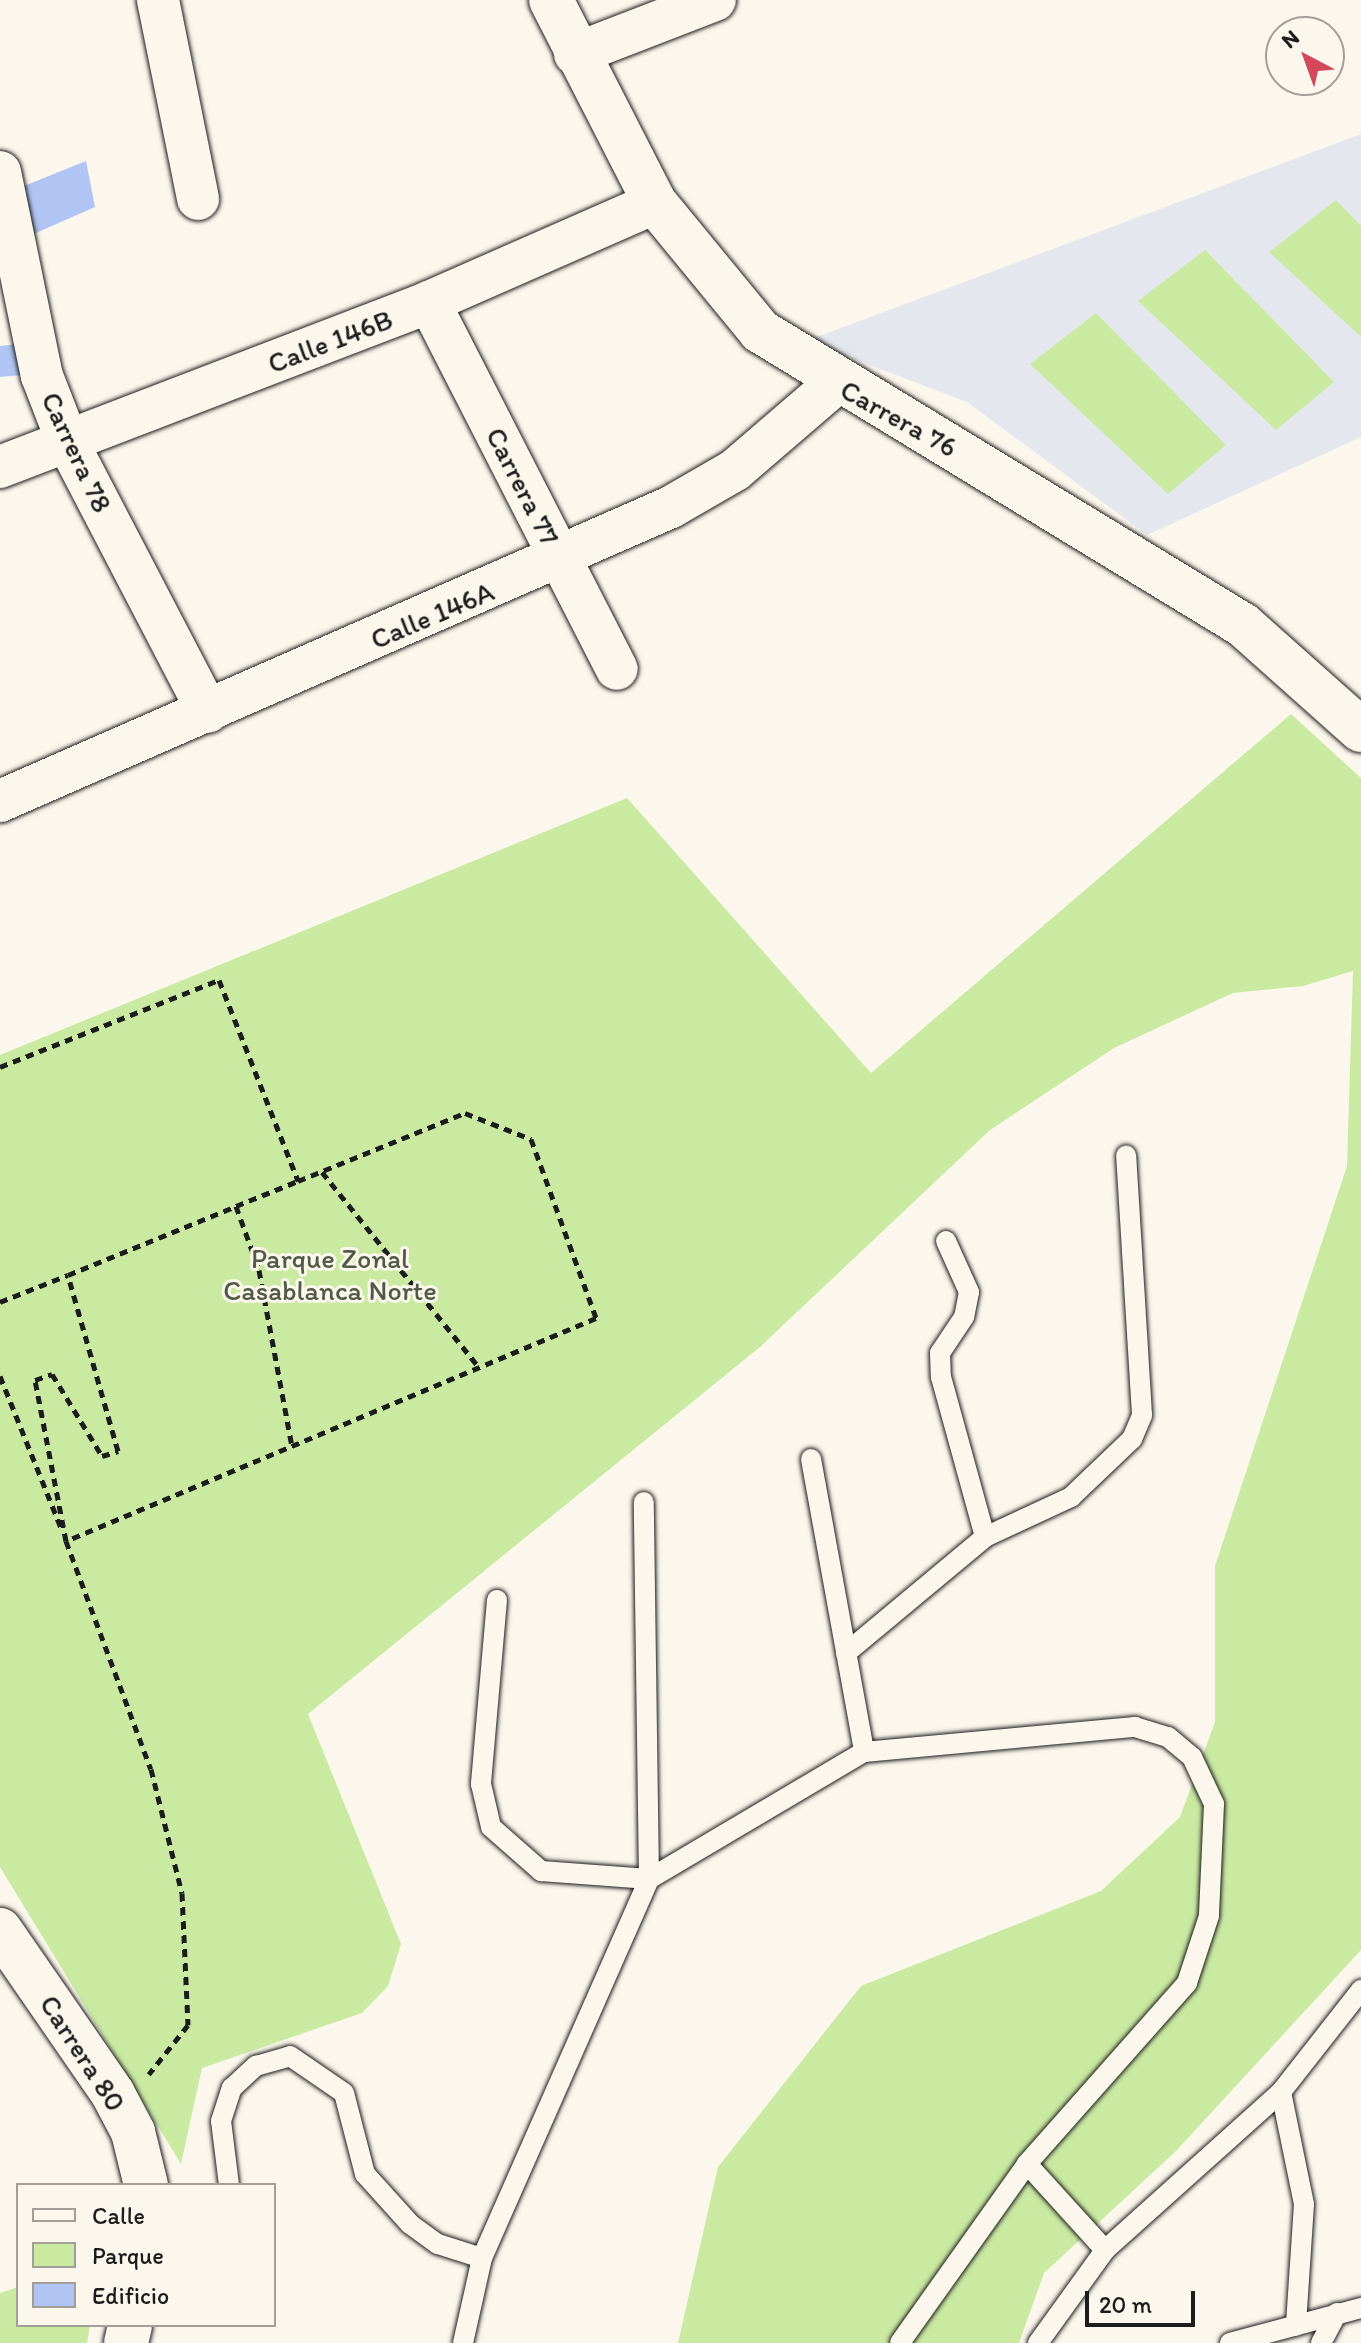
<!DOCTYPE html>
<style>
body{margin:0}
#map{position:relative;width:1361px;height:2343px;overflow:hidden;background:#fbf7ec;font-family:Itim,sans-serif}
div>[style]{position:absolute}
.built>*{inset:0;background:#e4e8ee}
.green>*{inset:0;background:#caeaa2}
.building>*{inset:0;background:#b0c5f4}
.path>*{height:5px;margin-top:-2.5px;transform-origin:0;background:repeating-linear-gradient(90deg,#1c1c1c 0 8px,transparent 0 14px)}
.roads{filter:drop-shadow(0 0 2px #1c1c1c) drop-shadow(0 0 2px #1c1c1c)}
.service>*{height:20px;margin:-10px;padding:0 10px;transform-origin:10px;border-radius:10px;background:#fbf7ec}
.minor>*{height:42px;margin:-21px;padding:0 21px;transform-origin:21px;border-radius:21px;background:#fbf7ec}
.tertiary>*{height:44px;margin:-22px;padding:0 22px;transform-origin:22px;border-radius:22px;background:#fbf7ec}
span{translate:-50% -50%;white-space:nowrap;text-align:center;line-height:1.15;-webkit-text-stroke:6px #fbf7ec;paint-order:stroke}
.street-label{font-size:28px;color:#1c1c1c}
.park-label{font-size:28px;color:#505a44}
.legend{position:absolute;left:16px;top:2183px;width:260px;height:144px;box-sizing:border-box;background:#fbf7ec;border:2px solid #a29f99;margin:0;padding:10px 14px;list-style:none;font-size:24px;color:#1c1c1c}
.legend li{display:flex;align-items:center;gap:16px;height:40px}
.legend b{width:40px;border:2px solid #a29f99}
.north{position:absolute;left:1265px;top:16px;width:80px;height:80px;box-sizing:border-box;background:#fbf7ec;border:2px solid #a29f99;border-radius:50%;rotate:319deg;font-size:22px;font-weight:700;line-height:32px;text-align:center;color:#1c1c1c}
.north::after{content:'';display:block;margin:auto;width:28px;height:36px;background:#d1495b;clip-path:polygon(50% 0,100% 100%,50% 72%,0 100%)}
.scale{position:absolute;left:1085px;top:2291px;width:110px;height:36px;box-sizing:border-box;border:4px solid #1c1c1c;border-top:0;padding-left:10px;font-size:24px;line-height:28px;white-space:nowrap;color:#1c1c1c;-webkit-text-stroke:6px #fbf7ec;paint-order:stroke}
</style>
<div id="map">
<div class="built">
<div style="clip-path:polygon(1361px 134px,1361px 437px,1147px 535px,967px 402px,806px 341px)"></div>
</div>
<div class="green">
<div style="clip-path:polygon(1336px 200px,1361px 226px,1361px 337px,1269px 252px)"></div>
<div style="clip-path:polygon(1205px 250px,1334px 382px,1276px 430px,1138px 301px)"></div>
<div style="clip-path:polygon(1096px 313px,1226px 445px,1168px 494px,1030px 364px)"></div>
<div style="clip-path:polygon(1291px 714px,1361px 778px,1361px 1950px,1175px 2152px,1044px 2273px,1019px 2343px,678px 2343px,718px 2167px,861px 1986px,1101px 1891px,1180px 1817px,1215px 1722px,1215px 1566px,1347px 1166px,1353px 971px,1303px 986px,1233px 993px,1114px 1048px,990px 1130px,760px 1347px,308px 1714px,401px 1944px,388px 1986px,362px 2013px,202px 2068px,181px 2164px,0 1867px,0 1055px,627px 798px,871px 1073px)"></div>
<div style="clip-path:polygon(18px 2287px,18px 2325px,90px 2325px,87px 2343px,0 2343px,0 2293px)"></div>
</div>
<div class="building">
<div style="clip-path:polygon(86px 161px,95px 207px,29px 236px,19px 188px)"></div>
<div style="clip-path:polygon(18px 344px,22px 375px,0 377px,0 346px)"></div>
</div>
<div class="path">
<div style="left:0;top:1067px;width:236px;rotate:-21.7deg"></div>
<div style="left:219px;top:980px;width:216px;rotate:68.5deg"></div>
<div style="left:322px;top:1172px;width:250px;rotate:51.2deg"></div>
<div style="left:236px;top:1206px;width:68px;rotate:70.2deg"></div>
<div style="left:259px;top:1270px;width:179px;rotate:79.4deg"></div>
<div style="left:0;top:1302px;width:73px;rotate:-21.7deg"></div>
<div style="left:68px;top:1275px;width:182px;rotate:-22.3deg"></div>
<div style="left:236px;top:1206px;width:67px;rotate:-22deg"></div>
<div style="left:298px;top:1181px;width:180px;rotate:-22.2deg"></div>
<div style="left:465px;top:1113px;width:71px;rotate:21.5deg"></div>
<div style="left:531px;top:1139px;width:190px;rotate:70deg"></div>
<div style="left:596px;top:1318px;width:575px;rotate:157.18deg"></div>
<div style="left:66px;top:1541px;width:164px;rotate:-100.9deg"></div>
<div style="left:35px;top:1380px;width:18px;rotate:-19deg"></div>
<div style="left:52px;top:1374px;width:96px;rotate:58.6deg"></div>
<div style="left:102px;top:1456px;width:17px;rotate:-17deg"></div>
<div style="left:118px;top:1451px;width:183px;rotate:-105.9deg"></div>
<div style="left:0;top:1376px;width:164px;rotate:68.1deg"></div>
<div style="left:66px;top:1541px;width:243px;rotate:69.6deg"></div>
<div style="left:151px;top:1769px;width:128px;rotate:76deg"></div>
<div style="left:182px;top:1893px;width:132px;rotate:87.4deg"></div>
<div style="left:188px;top:2025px;width:63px;rotate:128.5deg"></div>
</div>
<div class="roads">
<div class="service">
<div style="left:946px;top:1241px;width:56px;rotate:65.7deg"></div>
<div style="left:969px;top:1292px;width:25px;rotate:101deg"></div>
<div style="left:964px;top:1317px;width:43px;rotate:123.7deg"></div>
<div style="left:940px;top:1353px;width:24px;rotate:88deg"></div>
<div style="left:941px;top:1377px;width:166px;rotate:74.6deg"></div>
<div style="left:811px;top:1459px;width:298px;rotate:79.7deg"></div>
<div style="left:497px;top:1600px;width:185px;rotate:95deg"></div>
<div style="left:481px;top:1784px;width:44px;rotate:76.9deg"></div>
<div style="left:491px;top:1827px;width:67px;rotate:41.3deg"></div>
<div style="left:541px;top:1871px;width:108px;rotate:4.2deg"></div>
<div style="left:649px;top:1879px;width:377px;rotate:-90.8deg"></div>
<div style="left:846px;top:1653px;width:181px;rotate:-39.8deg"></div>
<div style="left:985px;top:1537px;width:95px;rotate:-24.9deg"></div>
<div style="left:1071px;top:1497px;width:84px;rotate:-43.6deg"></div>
<div style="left:1132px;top:1439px;width:26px;rotate:-67deg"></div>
<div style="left:1142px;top:1415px;width:260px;rotate:-93.5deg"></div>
<div style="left:1281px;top:2092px;width:114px;rotate:78.4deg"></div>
<div style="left:1304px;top:2204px;width:122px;rotate:93.8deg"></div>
<div style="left:1027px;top:2164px;width:116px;rotate:47.8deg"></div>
<div style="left:229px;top:2185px;width:64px;rotate:-97.1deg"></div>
<div style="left:221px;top:2121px;width:35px;rotate:-72deg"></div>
<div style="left:232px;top:2088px;width:33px;rotate:-43deg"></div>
<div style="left:256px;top:2066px;width:35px;rotate:-16deg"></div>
<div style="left:290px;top:2056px;width:65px;rotate:34.4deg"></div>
<div style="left:344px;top:2093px;width:84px;rotate:75.5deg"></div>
<div style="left:365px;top:2174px;width:67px;rotate:48deg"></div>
<div style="left:410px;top:2224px;width:34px;rotate:36deg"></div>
<div style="left:438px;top:2244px;width:46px;rotate:17.7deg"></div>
<div style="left:463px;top:2343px;width:87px;rotate:-77.4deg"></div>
<div style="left:482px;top:2258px;width:414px;rotate:-66.2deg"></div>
<div style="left:649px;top:1879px;width:250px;rotate:-30.6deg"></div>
<div style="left:864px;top:1752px;width:272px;rotate:-5.3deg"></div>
<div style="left:1135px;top:1727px;width:34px;rotate:17deg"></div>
<div style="left:1168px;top:1737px;width:31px;rotate:40deg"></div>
<div style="left:1192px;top:1757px;width:52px;rotate:64.9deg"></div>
<div style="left:1214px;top:1804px;width:112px;rotate:92.6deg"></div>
<div style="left:1209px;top:1916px;width:71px;rotate:108.2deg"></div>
<div style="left:1187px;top:1983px;width:242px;rotate:131.5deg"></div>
<div style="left:1027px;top:2164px;width:219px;rotate:125.4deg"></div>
<div style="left:1038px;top:2343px;width:115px;rotate:-54.2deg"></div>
<div style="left:1105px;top:2250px;width:237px;rotate:-41.9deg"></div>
<div style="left:1281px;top:2092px;width:130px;rotate:-51.9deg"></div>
<div style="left:1230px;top:2343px;width:136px;rotate:-15deg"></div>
<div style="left:1321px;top:2343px;width:34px;rotate:-62deg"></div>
</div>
<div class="minor">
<div style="left:158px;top:0;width:203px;rotate:78.6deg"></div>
<div style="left:575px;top:54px;width:150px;rotate:-21.1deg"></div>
<div style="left:0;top:172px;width:208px;rotate:78.4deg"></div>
<div style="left:42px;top:376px;width:72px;rotate:68.8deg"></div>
<div style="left:68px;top:443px;width:303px;rotate:62.5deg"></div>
<div style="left:429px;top:302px;width:412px;rotate:62.9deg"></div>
<div style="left:0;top:467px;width:460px;rotate:-21deg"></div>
<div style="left:429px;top:302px;width:247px;rotate:-23.7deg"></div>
<div style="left:0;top:801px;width:733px;rotate:-23.66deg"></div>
<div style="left:671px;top:507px;width:74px;rotate:-30deg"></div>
<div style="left:735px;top:470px;width:133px;rotate:-40.7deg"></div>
</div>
<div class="tertiary">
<div style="left:551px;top:0;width:228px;rotate:62.9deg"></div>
<div style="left:655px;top:203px;width:166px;rotate:50.6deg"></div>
<div style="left:760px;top:331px;width:565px;rotate:31.33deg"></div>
<div style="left:1243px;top:625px;width:158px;rotate:41.7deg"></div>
<div style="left:0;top:1930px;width:199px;rotate:55.4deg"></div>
<div style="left:113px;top:2094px;width:43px;rotate:62.2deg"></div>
<div style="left:133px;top:2132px;width:55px;rotate:76.2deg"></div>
<div style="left:126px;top:2343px;width:18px;rotate:-77deg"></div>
</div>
</div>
<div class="street-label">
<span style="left:330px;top:341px;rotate:-21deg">Calle 146B</span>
<span style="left:899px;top:418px;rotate:29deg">Carrera 76</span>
<span style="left:77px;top:452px;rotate:65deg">Carrera 78</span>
<span style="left:523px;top:486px;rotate:63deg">Carrera 77</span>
<span style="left:432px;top:615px;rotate:-23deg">Calle 146A</span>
<span style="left:83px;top:2053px;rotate:57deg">Carrera 80</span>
</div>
<div class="park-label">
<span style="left:330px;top:1274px">Parque Zonal<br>Casablanca Norte</span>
</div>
<ul class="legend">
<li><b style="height:10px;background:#fbf7ec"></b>Calle</li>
<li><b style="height:22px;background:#caeaa2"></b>Parque</li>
<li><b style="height:22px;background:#b0c5f4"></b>Edificio</li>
</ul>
<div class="north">N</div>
<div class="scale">20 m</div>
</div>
